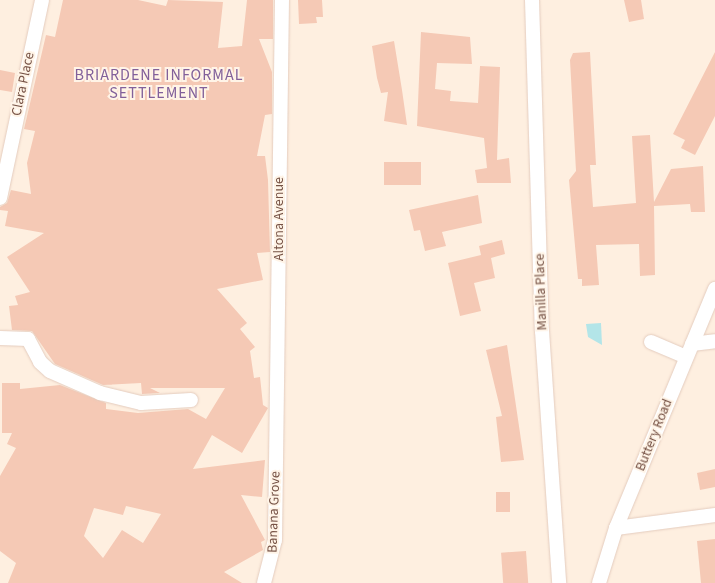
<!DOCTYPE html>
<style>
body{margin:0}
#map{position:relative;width:715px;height:583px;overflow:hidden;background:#feefe0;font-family:"Source Sans 3",sans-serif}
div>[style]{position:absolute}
.water>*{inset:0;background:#b3e5e8}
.building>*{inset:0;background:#f5c9b5;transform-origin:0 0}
.roads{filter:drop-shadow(0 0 1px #e4ccbe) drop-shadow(0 0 1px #e4ccbe)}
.minor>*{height:14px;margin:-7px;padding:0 7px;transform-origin:7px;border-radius:7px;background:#fff}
span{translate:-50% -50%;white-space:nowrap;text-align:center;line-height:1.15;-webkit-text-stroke:4px #fff4e7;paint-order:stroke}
.street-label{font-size:14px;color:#765245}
.quarter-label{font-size:16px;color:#82609a;letter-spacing:1px}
</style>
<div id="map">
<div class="water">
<div style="clip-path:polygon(601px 323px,602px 345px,588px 337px,586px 324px)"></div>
</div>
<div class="building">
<div style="clip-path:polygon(evenodd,63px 0,138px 0,166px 6px,168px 0,223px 2px,218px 48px,242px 46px,247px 0,273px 0,273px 39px,259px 39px,272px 72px,272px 114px,265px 115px,257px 156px,265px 156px,268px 180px,270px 252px,257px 253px,263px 280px,217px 289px,247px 323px,240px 329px,255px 347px,250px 351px,254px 378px,260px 377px,263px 405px,268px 408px,242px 453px,212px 435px,193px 469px,265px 460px,262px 497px,241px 495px,265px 540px,261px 542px,263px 550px,224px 572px,242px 583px,8px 583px,16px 563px,0 551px,0 476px,16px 448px,7px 444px,12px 433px,2px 433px,2px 383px,20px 383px,20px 389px,60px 385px,106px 403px,106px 409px,138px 413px,188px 409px,206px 419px,225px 388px,150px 388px,160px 393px,142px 394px,141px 383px,103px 385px,55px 364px,32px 331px,12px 330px,9px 306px,18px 305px,15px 296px,30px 292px,7px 257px,44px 233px,5px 226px,8px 211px,0 210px,0 207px,7px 203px,11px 190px,31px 194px,27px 163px,35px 131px,24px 129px,46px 35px,55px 37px,63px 0,126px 506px,161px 514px,143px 543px,122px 530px,103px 558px,84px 536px,94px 508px,123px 515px,126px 506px)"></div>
<div style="clip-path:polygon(298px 0,322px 0,323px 17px,316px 17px,317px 23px,299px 24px)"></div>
<div style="clip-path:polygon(624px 0,641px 0,644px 19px,629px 22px)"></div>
<div style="clip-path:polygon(421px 32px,470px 37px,472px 64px,437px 63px,435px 89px,451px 91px,450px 101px,478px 103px,480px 66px,500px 67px,497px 160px,509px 158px,511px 183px,477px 183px,475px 170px,487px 168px,484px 138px,417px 126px)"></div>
<div style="clip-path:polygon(394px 41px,402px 90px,407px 125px,384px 121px,388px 92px,381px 93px,377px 78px,372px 46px)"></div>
<div style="clip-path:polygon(590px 52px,596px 165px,590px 165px,593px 207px,636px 203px,632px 136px,650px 135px,654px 202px,671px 169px,703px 166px,705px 212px,691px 212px,690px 204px,654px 206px,655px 275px,640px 276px,639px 244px,596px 245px,599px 285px,582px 286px,582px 279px,578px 279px,569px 180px,576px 171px,570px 60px,573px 53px)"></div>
<div style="clip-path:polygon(715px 52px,715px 116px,695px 155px,681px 148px,685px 140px,673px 134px)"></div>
<div style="clip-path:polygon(0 70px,15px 73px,12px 92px,0 90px)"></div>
<div style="left:384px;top:162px;width:37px;height:23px"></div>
<div style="clip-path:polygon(478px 195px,482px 223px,442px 232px,446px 246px,425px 251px,420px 230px,414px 231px,409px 210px)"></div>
<div style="clip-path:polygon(502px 240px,505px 254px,491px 258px,495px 278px,474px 283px,481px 311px,460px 316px,448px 263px,481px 255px,479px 246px)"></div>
<div style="clip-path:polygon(507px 345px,524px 460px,501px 462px,496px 417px,502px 416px,486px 350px)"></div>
<div style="clip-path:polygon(715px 469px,715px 487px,700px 490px,697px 473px)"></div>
<div style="left:510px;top:492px;width:20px;height:14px;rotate:90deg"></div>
<div style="clip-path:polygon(715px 539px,715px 583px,701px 583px,697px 541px)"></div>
<div style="left:526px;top:551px;width:32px;height:25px;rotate:86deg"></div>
</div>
<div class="roads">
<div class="minor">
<div style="left:532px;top:0;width:331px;rotate:88.3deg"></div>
<div style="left:542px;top:331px;width:253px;rotate:86.1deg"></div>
<div style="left:0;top:198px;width:202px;rotate:-78deg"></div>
<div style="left:0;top:338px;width:28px;rotate:2deg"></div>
<div style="left:28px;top:339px;width:26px;rotate:62deg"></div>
<div style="left:40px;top:362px;width:13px;rotate:42deg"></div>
<div style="left:50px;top:371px;width:55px;rotate:23.7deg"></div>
<div style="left:100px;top:393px;width:42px;rotate:13.7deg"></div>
<div style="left:141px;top:403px;width:50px;rotate:-3.4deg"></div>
<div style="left:651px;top:342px;width:38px;rotate:23deg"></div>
<div style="left:692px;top:344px;width:23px;rotate:-7deg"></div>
<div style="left:616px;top:528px;width:100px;rotate:-7.5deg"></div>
<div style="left:264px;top:583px;width:44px;rotate:-75.7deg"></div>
<div style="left:275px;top:540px;width:540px;rotate:-89.26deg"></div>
<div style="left:599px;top:583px;width:58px;rotate:-72.8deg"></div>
<div style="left:616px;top:528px;width:259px;rotate:-67.5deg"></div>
</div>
</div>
<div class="street-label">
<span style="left:23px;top:84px;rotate:-78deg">Clara Place</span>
<span style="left:279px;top:219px;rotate:-90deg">Altona Avenue</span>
<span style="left:541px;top:292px;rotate:-92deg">Manilla Place</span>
<span style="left:654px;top:435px;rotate:-68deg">Buttery Road</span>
<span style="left:274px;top:512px;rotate:-88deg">Banana Grove</span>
</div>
<div class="quarter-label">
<span style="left:159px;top:84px">BRIARDENE INFORMAL<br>SETTLEMENT</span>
</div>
</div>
